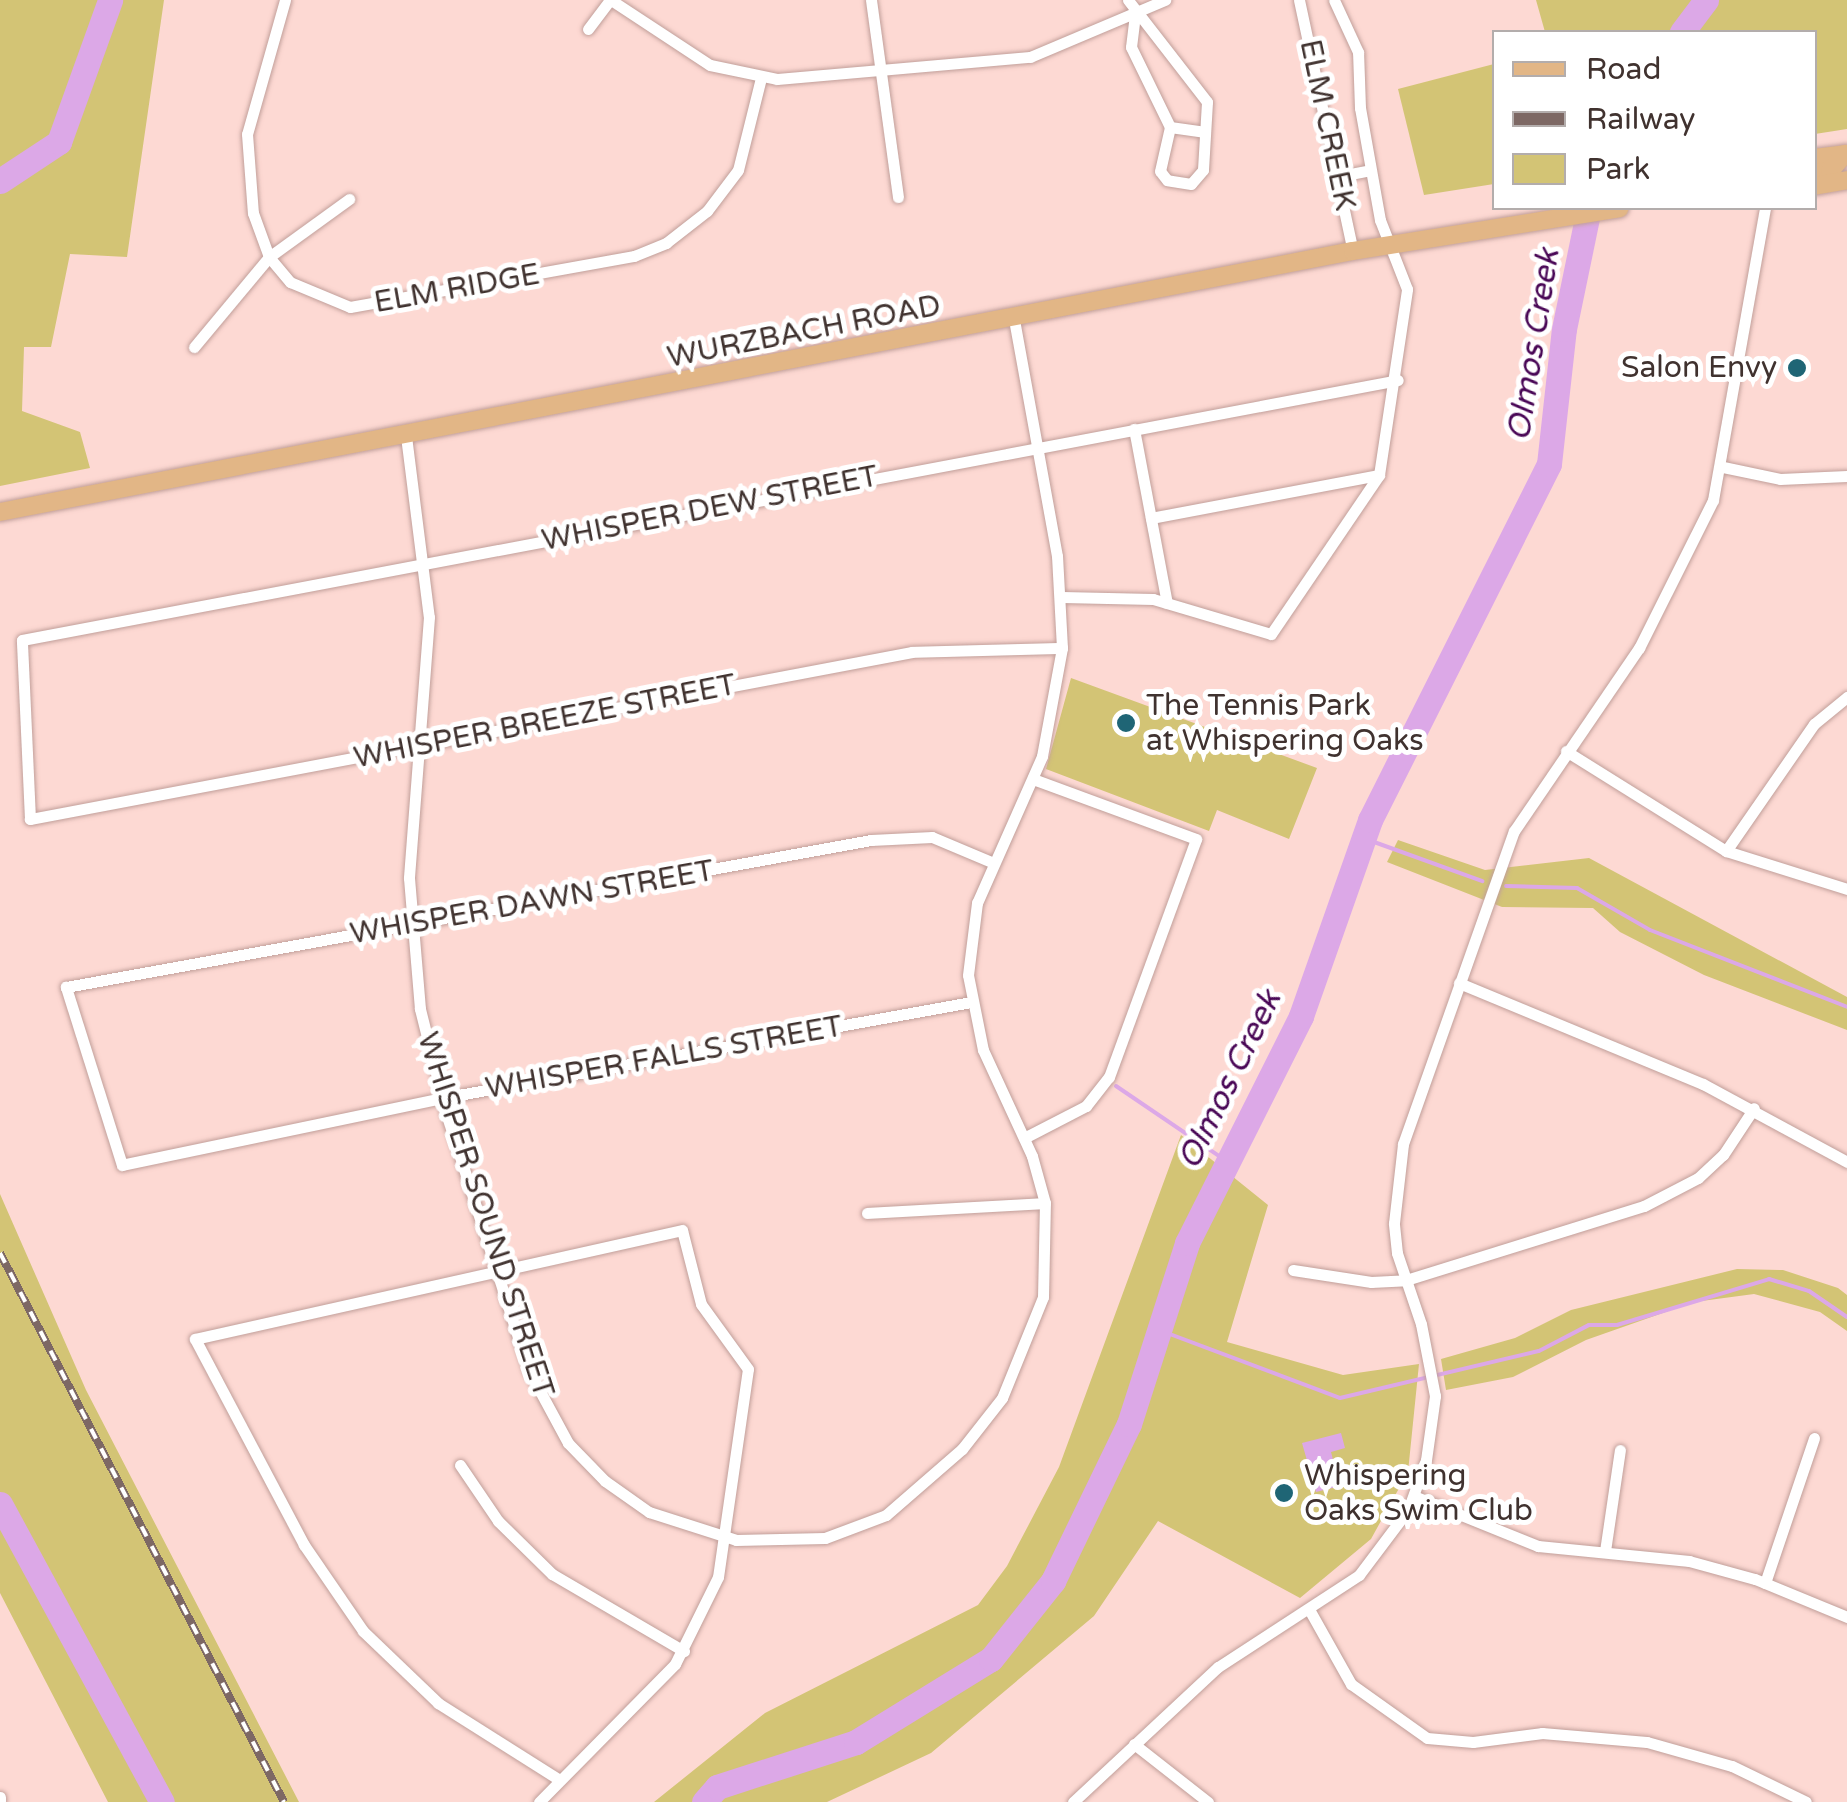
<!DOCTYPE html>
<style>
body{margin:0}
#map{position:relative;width:1847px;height:1802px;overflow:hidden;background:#fdd9d3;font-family:"Varela Round",sans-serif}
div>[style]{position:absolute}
.green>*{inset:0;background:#d3c475}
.water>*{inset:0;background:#dca8e7}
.stream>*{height:4px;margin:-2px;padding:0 2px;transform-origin:2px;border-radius:2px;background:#dca8e7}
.river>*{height:25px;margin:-12.5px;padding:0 12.5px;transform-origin:12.5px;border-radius:12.5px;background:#dca8e7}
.roads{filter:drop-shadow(0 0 2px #c19f9a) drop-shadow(0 0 2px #c19f9a)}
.minor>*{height:11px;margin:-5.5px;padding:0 5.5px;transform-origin:5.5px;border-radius:5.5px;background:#fff}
.primary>*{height:18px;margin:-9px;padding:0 9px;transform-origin:9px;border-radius:9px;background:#e2b686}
.rail>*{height:8px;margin-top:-4px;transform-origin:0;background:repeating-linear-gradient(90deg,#fff 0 11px,#7d6864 0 22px);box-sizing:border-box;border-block:2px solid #7d6864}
.dots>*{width:28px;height:28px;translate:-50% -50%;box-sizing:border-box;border:5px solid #fff;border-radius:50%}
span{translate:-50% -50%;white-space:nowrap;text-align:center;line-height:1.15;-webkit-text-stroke:10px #fff;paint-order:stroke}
.street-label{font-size:30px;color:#40322f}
.poi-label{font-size:30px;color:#40322f}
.right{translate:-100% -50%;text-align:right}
.left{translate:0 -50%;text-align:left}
.water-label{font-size:32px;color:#490756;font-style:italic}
.legend{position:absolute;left:1492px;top:30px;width:325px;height:180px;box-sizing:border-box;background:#fff;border:2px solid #b3adac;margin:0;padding:12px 18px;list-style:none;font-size:30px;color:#40322f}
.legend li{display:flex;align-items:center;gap:20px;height:50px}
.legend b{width:50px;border:2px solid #b3adac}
</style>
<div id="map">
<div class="green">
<div style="clip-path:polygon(0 0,164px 0,127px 257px,70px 254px,51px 347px,24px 347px,22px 411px,80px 432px,90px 468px,0 486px)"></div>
<div style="clip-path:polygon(1536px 0,1847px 0,1847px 129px,1815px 134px,1814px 32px,1545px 32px)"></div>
<div style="clip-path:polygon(1494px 64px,1494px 184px,1424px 195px,1398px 89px)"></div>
<div style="clip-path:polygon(1071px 678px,1317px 768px,1289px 839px,1217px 810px,1209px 831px,1046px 769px)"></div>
<div style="clip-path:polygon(1398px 840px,1485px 870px,1589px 858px,1847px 997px,1847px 1030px,1704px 975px,1620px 932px,1593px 908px,1502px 907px,1387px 862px)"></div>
<div style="clip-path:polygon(1181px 1135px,1268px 1205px,1227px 1342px,1343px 1375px,1419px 1364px,1408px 1472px,1371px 1539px,1300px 1598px,1158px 1521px,1094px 1616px,931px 1753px,827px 1802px,654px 1802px,765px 1713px,978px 1605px,1007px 1566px,1059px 1467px)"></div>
<div style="clip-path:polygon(0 1194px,86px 1390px,299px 1802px,108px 1802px,0 1593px)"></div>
<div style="clip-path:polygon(1737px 1269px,1783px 1270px,1838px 1288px,1847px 1295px,1847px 1331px,1820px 1312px,1754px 1294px,1694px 1302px,1586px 1340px,1513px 1377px,1446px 1390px,1441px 1359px,1515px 1338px,1571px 1310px)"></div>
</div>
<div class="water">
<div style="clip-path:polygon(1341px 1433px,1345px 1448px,1331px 1452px,1340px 1486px,1316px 1492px,1302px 1443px)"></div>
</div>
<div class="stream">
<div style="left:1363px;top:838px;width:127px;rotate:19.9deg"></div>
<div style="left:1506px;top:886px;width:71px;rotate:1.6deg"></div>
<div style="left:1577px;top:888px;width:84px;rotate:29.9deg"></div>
<div style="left:1650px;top:930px;width:212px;rotate:21.3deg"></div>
<div style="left:1116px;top:1086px;width:135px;rotate:34.2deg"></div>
<div style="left:1159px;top:1330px;width:193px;rotate:20.6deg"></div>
<div style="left:1340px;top:1398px;width:204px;rotate:-13.3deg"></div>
<div style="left:1539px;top:1351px;width:56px;rotate:-27.5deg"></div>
<div style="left:1589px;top:1325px;width:28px"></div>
<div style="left:1617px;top:1325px;width:159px;rotate:-16.8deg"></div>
<div style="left:1769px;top:1279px;width:42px;rotate:16.7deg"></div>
<div style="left:1809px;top:1291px;width:46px;rotate:34.4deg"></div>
<div style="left:0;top:1508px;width:3px"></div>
</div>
<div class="river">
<div style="left:1682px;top:32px;width:40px;rotate:-53deg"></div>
<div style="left:0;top:181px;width:71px;rotate:-33.5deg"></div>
<div style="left:59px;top:142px;width:151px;rotate:-70.2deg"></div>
<div style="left:0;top:1504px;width:339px;rotate:61.5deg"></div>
<div style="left:704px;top:1802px;width:20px;rotate:-49deg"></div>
<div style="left:717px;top:1787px;width:146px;rotate:-17.9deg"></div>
<div style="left:856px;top:1742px;width:158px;rotate:-31.6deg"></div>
<div style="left:991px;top:1659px;width:100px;rotate:-51.5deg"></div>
<div style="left:1053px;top:1581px;width:174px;rotate:-64.2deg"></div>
<div style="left:1129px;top:1424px;width:190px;rotate:-72.2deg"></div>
<div style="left:1187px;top:1243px;width:254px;rotate:-63.3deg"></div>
<div style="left:1301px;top:1016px;width:208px;rotate:-70.6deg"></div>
<div style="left:1370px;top:820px;width:398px;rotate:-63.3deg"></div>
<div style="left:1549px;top:464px;width:136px;rotate:-83.7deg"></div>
<div style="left:1564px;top:329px;width:124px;rotate:-78.3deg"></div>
</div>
<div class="roads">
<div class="minor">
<div style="left:285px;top:0;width:139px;rotate:105.8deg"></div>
<div style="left:247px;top:134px;width:79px;rotate:85.7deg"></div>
<div style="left:253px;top:213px;width:47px;rotate:70deg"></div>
<div style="left:269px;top:257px;width:33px;rotate:50deg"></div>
<div style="left:290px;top:282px;width:65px;rotate:22.6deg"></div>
<div style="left:350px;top:307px;width:289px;rotate:-10.2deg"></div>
<div style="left:634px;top:256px;width:35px;rotate:-22deg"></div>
<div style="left:666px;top:243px;width:52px;rotate:-38deg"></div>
<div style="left:707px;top:211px;width:51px;rotate:-52.9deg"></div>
<div style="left:738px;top:170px;width:95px;rotate:-76deg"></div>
<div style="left:611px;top:0;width:118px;rotate:33.3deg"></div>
<div style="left:710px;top:65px;width:68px;rotate:11.8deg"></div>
<div style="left:777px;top:79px;width:254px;rotate:-5deg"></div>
<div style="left:1030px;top:57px;width:147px;rotate:-22.9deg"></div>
<div style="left:871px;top:0;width:199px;rotate:82.2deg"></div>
<div style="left:1128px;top:0;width:129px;rotate:52.2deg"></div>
<div style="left:1207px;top:102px;width:68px;rotate:93.4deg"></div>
<div style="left:1203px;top:170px;width:18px;rotate:131deg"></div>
<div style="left:1191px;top:184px;width:24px;rotate:-171deg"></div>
<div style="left:1167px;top:180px;width:11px;rotate:-128deg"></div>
<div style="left:1160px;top:171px;width:45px;rotate:-77.2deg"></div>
<div style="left:1170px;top:127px;width:89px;rotate:-116deg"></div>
<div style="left:1131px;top:47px;width:31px;rotate:-83deg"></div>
<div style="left:1299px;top:0;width:257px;rotate:77.9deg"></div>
<div style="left:588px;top:29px;width:36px;rotate:-53deg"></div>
<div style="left:1170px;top:127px;width:34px;rotate:8deg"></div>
<div style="left:1340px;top:176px;width:31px;rotate:-11deg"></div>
<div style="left:194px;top:347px;width:117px;rotate:-50.2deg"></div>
<div style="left:269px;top:257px;width:99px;rotate:-35.9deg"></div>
<div style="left:1134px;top:429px;width:177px;rotate:79.3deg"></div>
<div style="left:406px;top:436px;width:182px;rotate:82.8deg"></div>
<div style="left:429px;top:617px;width:262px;rotate:94.4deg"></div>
<div style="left:409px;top:878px;width:131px;rotate:85.2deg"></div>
<div style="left:420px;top:1009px;width:107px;rotate:76deg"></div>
<div style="left:446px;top:1113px;width:269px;rotate:72.2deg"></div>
<div style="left:528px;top:1369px;width:84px;rotate:61.6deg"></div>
<div style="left:568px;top:1443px;width:53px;rotate:45.8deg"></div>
<div style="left:605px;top:1481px;width:54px;rotate:35.2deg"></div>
<div style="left:649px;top:1512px;width:91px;rotate:17.8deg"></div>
<div style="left:736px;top:1540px;width:89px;rotate:-1.3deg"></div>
<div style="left:825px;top:1538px;width:65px;rotate:-20.7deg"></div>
<div style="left:886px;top:1515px;width:101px;rotate:-41deg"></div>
<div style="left:962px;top:1449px;width:65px;rotate:-51.9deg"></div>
<div style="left:1002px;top:1398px;width:109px;rotate:-67.9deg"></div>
<div style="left:1043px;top:1297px;width:94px;rotate:-88.8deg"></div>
<div style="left:1045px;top:1203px;width:49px;rotate:-105.5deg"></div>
<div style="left:1032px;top:1156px;width:117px;rotate:-114.8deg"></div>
<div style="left:983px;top:1050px;width:76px;rotate:-101.3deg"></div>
<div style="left:968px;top:975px;width:73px;rotate:-82.9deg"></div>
<div style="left:977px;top:903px;width:161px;rotate:-66.1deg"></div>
<div style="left:1042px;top:756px;width:110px;rotate:-79.5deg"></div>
<div style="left:1062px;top:648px;width:92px;rotate:-93.1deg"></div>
<div style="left:1057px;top:556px;width:240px;rotate:-100.3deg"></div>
<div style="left:1723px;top:467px;width:58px;rotate:11.9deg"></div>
<div style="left:1780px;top:479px;width:67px;rotate:-2.6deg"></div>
<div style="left:1151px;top:518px;width:232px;rotate:-10.7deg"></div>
<div style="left:1062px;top:597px;width:91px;rotate:1.3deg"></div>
<div style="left:1153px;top:599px;width:123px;rotate:16.5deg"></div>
<div style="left:1271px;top:634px;width:192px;rotate:-55.8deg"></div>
<div style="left:1379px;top:475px;width:188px;rotate:-81.4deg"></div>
<div style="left:1407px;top:289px;width:74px;rotate:-111.4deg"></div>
<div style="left:1380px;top:220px;width:114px;rotate:-100.1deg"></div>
<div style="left:1360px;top:108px;width:56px;rotate:-92deg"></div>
<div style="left:1358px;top:52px;width:57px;rotate:-114.8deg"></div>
<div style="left:1062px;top:648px;width:150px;rotate:178.5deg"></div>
<div style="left:912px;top:652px;width:898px;rotate:169.28deg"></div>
<div style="left:30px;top:819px;width:179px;rotate:-92.6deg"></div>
<div style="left:22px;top:640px;width:1400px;rotate:-10.7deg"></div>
<div style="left:1566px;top:751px;width:189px;rotate:32deg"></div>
<div style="left:1726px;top:851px;width:127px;rotate:17.4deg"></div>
<div style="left:1726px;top:851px;width:155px;rotate:-55.3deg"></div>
<div style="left:1814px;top:724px;width:43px;rotate:-39.3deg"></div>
<div style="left:1459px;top:983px;width:264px;rotate:22.5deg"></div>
<div style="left:1703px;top:1084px;width:164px;rotate:28.4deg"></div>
<div style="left:971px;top:1002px;width:538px;rotate:169.71deg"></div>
<div style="left:442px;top:1098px;width:327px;rotate:168.2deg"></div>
<div style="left:122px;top:1165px;width:187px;rotate:-107.5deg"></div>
<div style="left:66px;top:987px;width:818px;rotate:-10.35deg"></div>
<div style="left:871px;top:840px;width:61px;rotate:-2.8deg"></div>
<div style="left:932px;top:837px;width:67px;rotate:22.8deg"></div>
<div style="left:1024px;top:1138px;width:70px;rotate:-27.3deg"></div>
<div style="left:1086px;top:1106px;width:37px;rotate:-52deg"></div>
<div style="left:1109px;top:1077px;width:253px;rotate:-69.9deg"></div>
<div style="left:1196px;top:839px;width:174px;rotate:-159.8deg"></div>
<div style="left:867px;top:1213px;width:178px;rotate:-3.2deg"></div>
<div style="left:1293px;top:1270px;width:79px;rotate:8.7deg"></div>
<div style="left:1371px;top:1282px;width:35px;rotate:-3deg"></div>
<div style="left:1406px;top:1280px;width:249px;rotate:-17.3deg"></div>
<div style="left:1644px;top:1206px;width:61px;rotate:-27.4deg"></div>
<div style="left:1698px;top:1178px;width:34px;rotate:-43deg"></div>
<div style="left:1723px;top:1155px;width:56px;rotate:-56.6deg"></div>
<div style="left:460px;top:1465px;width:68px;rotate:55.8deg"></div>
<div style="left:498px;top:1521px;width:76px;rotate:44.5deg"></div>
<div style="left:552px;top:1574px;width:153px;rotate:30.3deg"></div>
<div style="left:1414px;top:1496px;width:134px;rotate:22deg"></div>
<div style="left:1538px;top:1546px;width:152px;rotate:5.7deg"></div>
<div style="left:1689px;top:1561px;width:68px;rotate:15.3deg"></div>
<div style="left:1755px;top:1579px;width:100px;rotate:22.4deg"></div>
<div style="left:1605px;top:1551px;width:102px;rotate:-81.6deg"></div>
<div style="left:1765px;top:1583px;width:153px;rotate:-71.3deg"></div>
<div style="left:1310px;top:1611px;width:84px;rotate:60.7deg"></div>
<div style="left:1351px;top:1684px;width:93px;rotate:35.4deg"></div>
<div style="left:1427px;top:1738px;width:46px;rotate:5deg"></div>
<div style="left:1473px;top:1742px;width:70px;rotate:-7.4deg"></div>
<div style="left:1542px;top:1733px;width:105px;rotate:4.9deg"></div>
<div style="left:1647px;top:1742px;width:88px;rotate:15.8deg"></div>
<div style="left:1732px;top:1766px;width:82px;rotate:25.9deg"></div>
<div style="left:1134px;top:1744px;width:94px;rotate:38.1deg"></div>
<div style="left:0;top:1797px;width:4px;rotate:90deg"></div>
<div style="left:539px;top:1802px;width:194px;rotate:-45.4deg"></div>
<div style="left:675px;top:1664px;width:97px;rotate:-63.7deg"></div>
<div style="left:718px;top:1577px;width:210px;rotate:-81.8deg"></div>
<div style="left:748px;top:1369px;width:80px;rotate:-125.9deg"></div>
<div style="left:701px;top:1304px;width:76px;rotate:-104.4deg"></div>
<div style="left:682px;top:1230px;width:499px;rotate:167.4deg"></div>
<div style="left:195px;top:1339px;width:233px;rotate:62.1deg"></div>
<div style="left:304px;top:1545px;width:104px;rotate:55.5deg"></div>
<div style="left:363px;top:1631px;width:104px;rotate:43.8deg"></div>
<div style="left:438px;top:1703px;width:142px;rotate:32.3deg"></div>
<div style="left:1073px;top:1802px;width:198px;rotate:-43deg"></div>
<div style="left:1218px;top:1667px;width:168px;rotate:-33.1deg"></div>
<div style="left:1359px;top:1575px;width:81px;rotate:-53deg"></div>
<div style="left:1408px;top:1510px;width:53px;rotate:-70.2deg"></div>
<div style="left:1426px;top:1460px;width:65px;rotate:-82deg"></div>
<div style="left:1435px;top:1396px;width:73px;rotate:-101deg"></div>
<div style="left:1421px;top:1324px;width:75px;rotate:-108.7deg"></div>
<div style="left:1397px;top:1253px;width:30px;rotate:-96deg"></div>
<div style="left:1394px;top:1223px;width:80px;rotate:-83.5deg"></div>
<div style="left:1403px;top:1144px;width:332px;rotate:-70.5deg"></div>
<div style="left:1514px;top:831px;width:222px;rotate:-55.7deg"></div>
<div style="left:1639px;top:648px;width:165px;rotate:-63.4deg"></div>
<div style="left:1713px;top:500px;width:297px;rotate:-79.9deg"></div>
</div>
<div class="primary">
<div style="left:1814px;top:158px;width:33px;rotate:-7deg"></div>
<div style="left:1814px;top:173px;width:16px;rotate:-7deg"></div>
<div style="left:1830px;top:171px;width:23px;rotate:-49deg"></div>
<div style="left:1814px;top:186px;width:34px;rotate:-10deg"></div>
<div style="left:0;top:512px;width:1378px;rotate:-10.92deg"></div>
<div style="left:1353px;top:251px;width:270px;rotate:-9.1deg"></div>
</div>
</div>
<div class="rail">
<div style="left:0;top:1253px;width:618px;rotate:62.65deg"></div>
</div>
<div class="dots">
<div style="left:1797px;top:368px;background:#1f6575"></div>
<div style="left:1126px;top:723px;background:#1f6575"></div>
<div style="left:1284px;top:1493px;background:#1f6575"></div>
</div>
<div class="street-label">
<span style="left:1327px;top:125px;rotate:78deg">ELM CREEK</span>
<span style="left:457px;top:289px;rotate:-10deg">ELM RIDGE</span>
<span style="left:804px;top:332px;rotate:-11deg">WURZBACH ROAD</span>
<span style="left:710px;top:509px;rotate:-11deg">WHISPER DEW STREET</span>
<span style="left:545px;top:722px;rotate:-11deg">WHISPER BREEZE STREET</span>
<span style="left:532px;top:903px;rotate:-10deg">WHISPER DAWN STREET</span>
<span style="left:664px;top:1058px;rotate:-10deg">WHISPER FALLS STREET</span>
<span style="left:485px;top:1215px;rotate:72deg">WHISPER SOUND STREET</span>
</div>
<div class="poi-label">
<span class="right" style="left:1777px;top:368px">Salon Envy</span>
<span class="left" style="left:1146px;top:723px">The Tennis Park<br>at Whispering Oaks</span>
<span class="left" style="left:1304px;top:1493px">Whispering<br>Oaks Swim Club</span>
</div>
<div class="water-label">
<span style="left:1534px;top:345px;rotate:-81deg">Olmos Creek</span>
<span style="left:1230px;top:1080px;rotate:-64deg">Olmos Creek</span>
</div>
<ul class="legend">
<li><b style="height:12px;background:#e2b686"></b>Road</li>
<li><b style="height:12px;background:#7d6864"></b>Railway</li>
<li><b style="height:28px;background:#d3c475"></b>Park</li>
</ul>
</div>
